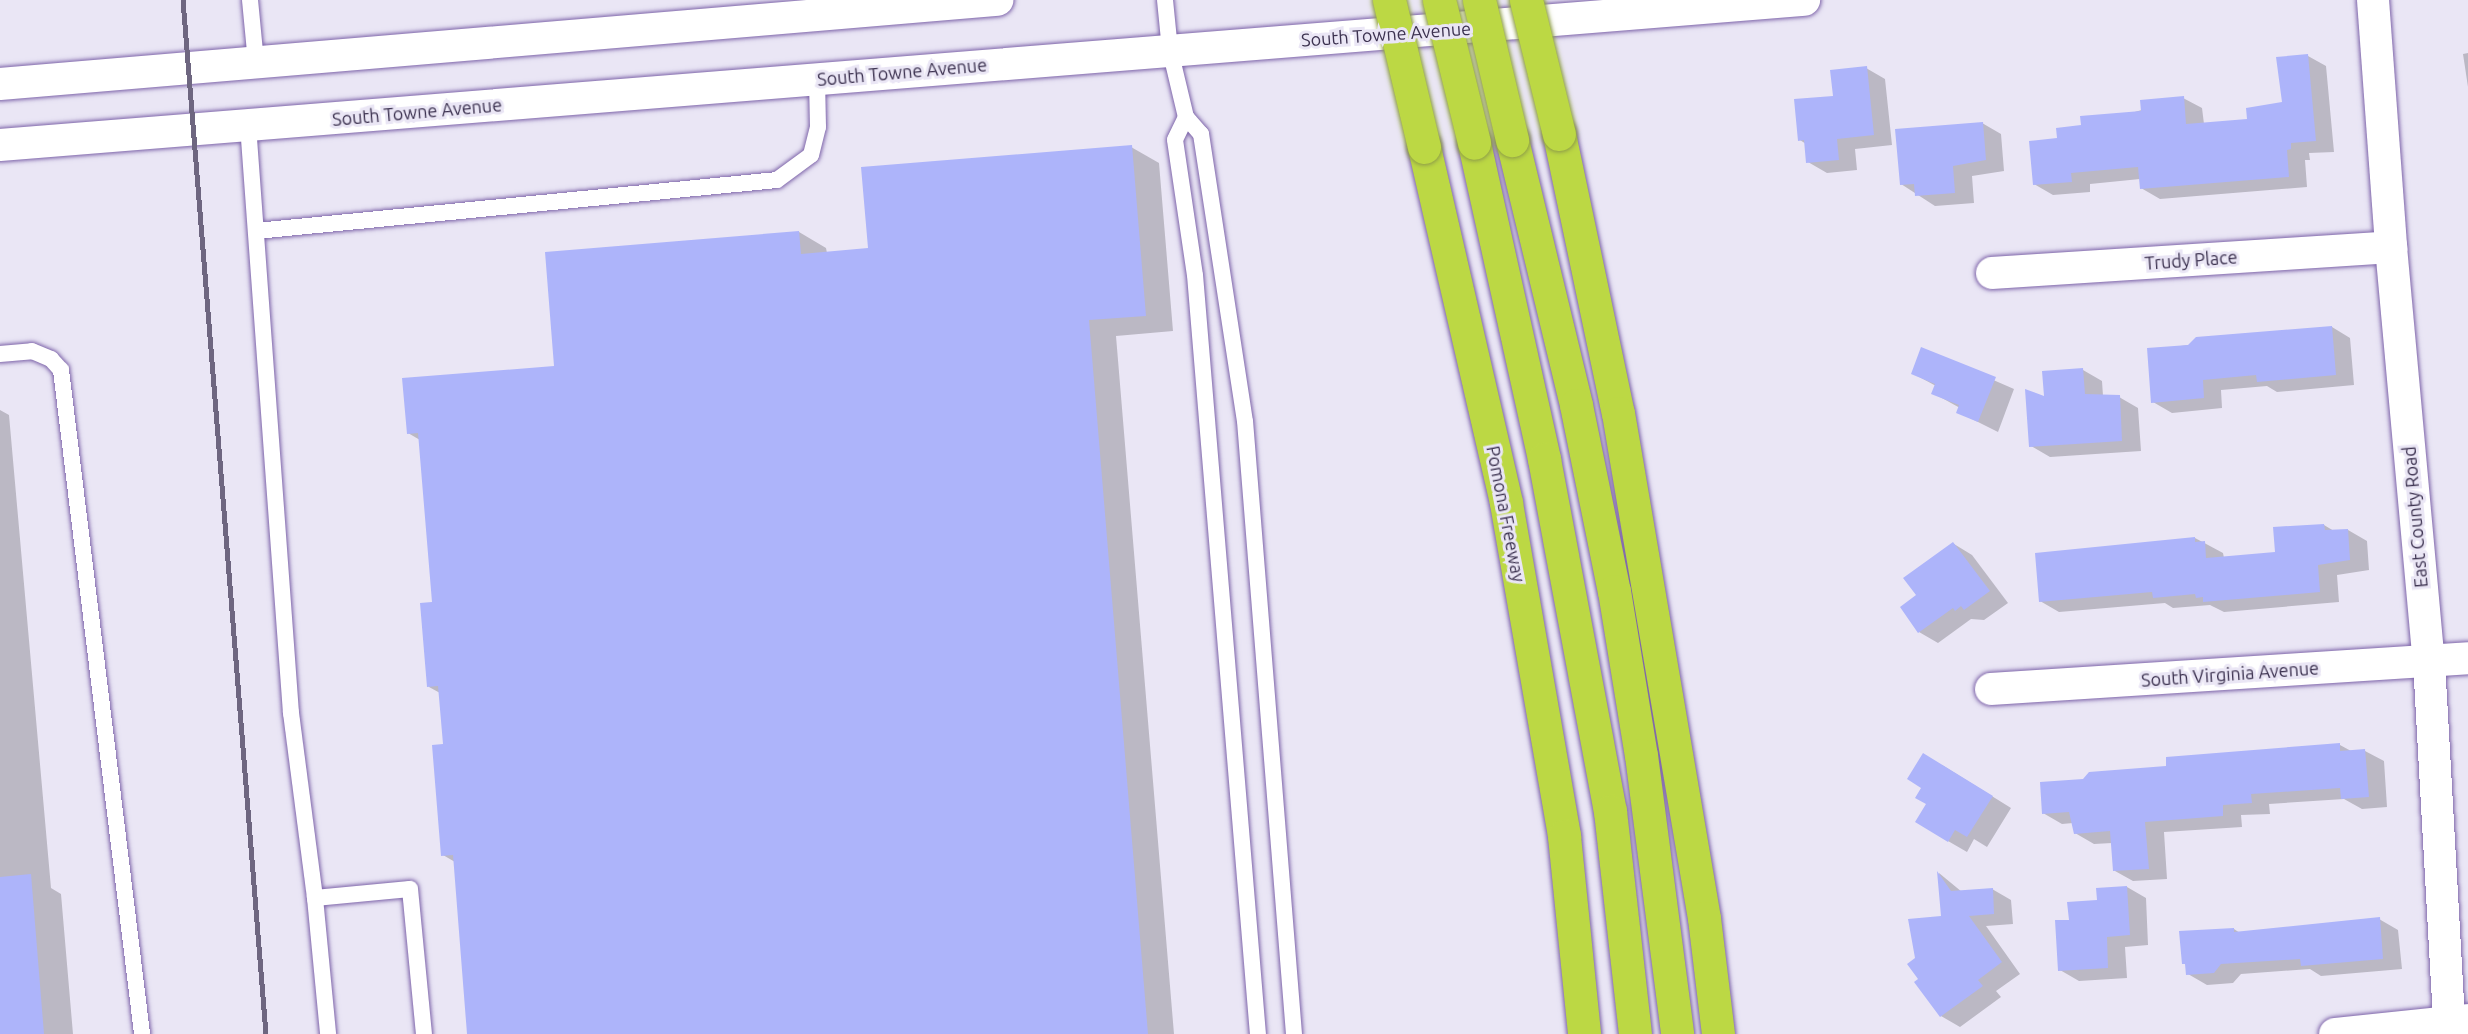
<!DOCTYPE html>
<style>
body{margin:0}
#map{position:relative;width:2468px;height:1034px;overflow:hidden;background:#eae6f5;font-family:Ubuntu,sans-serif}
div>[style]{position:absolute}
.shadow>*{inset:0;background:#0003}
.building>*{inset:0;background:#adb4fa}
.roads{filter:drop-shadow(0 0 2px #7e65aa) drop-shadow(0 0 2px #7e65aa)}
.lane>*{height:16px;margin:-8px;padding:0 8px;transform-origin:8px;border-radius:8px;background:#fff}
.street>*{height:32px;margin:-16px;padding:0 16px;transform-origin:16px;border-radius:16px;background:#fff}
.highway>*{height:33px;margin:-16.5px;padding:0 16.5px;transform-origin:16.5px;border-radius:16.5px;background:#bcd844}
.rail>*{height:4.5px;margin:-2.25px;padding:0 2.25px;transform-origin:2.25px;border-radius:2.25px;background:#6e6680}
.bridges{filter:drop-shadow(0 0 2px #8f9e48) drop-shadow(0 0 2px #8f9e48)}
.highway-bridge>*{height:33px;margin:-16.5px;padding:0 16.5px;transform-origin:16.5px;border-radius:16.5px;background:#bcd844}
span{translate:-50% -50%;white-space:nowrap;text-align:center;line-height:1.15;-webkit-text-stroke:6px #eae6f5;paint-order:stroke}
.street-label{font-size:18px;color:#3c3250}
</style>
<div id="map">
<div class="shadow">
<div style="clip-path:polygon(2468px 53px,2468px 87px,2463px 54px)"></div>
<div style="clip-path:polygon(2308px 56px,2326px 66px,2334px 152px,2309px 153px,2310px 160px,2305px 160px,2307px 187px,2160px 199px,2141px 188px,2140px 179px,2090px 184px,2090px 192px,2053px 195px,2034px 184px,2059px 140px,2083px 127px,2183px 98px,2202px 108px,2204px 124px,2249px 121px,2284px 103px)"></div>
<div style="clip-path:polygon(1866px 68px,1885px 79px,1892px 145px,1855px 149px,1857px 170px,1827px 173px,1808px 162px,1806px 144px,1800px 140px)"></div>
<div style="clip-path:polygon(1982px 123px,2001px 134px,2004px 171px,1972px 176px,1974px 203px,1935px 206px,1901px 184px)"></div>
<div style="clip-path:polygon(1131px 147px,1159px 163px,1173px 331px,1116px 336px,1174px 1034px,469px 1034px,455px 862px,443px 855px,444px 745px,440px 693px,429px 687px,433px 603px,420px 440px,408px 433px,556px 367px,799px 232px,826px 248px,827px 253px,870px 249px)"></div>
<div style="clip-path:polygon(2332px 327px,2350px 338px,2354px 385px,2277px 392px,2267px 386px,2221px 390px,2222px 408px,2172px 413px,2153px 402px,2149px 350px)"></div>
<div style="clip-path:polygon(1922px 349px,2014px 389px,1998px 432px,1958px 412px,1960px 408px,1933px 393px,1936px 386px,1912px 373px)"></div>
<div style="clip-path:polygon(2083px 370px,2102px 381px,2103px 396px,2119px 397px,2138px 408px,2141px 451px,2050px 457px,2031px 446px,2046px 398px)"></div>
<div style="clip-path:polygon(0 410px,9px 415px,51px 888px,61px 894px,73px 1034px,0 1034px)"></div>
<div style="clip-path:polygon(2324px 525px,2334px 531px,2348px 530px,2367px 541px,2369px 570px,2337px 575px,2339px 602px,2224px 612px,2210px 605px,2173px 608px,2165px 603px,2059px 612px,2040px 601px,2195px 538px,2223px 553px,2224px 558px,2276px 553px)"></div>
<div style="clip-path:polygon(1954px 544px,1972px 555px,2008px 603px,1984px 620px,1971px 619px,1938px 643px,1919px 632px,1918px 596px)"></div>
<div style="clip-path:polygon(2340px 745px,2351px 751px,2365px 751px,2384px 761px,2387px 807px,2362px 809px,2344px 799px,2269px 804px,2270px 814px,2241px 815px,2242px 827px,2164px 832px,2167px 879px,2133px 881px,2115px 871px,2112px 843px,2094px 844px,2075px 833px,2073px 823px,2062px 824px,2043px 813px,2083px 780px)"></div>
<div style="clip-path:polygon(1942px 765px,2011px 808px,1987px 847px,1974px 839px,1967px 852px,1948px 841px,1923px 788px)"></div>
<div style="clip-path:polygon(1939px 873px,1962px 892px,1992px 889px,2011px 900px,2013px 924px,1986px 926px,2020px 974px,1996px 991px,2001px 997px,1960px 1027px,1941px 1016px,1920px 979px,1917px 959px,1943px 917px)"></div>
<div style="clip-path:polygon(2127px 887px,2146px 898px,2148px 945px,2125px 947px,2127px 978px,2079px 981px,2060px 970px,2070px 921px)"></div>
<div style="clip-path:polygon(2379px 919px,2398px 930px,2402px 969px,2321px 976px,2310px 969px,2241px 974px,2233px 983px,2207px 985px,2188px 974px,2234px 929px,2240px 933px)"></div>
</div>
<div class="building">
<div style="clip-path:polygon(2308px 54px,2316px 141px,2291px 143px,2291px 149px,2287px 150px,2289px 177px,2140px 189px,2138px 167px,2071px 173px,2072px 182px,2033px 185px,2029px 141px,2057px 138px,2056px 128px,2081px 125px,2080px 116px,2141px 111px,2140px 100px,2184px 96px,2186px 124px,2247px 119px,2246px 108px,2282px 102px,2276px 57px)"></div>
<div style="clip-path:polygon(1867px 66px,1874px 135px,1837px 139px,1839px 160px,1806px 163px,1804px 140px,1798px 141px,1794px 99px,1833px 96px,1830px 70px)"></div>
<div style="clip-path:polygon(1983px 122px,1986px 160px,1953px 166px,1955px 193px,1915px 196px,1914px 184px,1900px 185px,1895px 129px)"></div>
<div style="clip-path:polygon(1132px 145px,1146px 316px,1089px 320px,1148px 1034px,467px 1034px,453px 855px,441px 856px,432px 745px,443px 744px,438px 686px,427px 687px,420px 603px,432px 602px,418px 433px,407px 434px,402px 378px,554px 366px,545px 252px,799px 231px,801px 254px,868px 248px,861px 167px)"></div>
<div style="clip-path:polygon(2332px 326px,2336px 375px,2257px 382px,2256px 375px,2203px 380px,2204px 398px,2151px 403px,2147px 348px,2188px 345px,2196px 337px)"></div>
<div style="clip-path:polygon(1921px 347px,1996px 377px,1978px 422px,1956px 413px,1959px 405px,1931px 394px,1935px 384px,1911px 374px)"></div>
<div style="clip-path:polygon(2083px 368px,2085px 394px,2120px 395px,2122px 441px,2029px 447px,2025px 389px,2044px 396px,2042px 371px)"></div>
<div style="clip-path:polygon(2324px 524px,2325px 530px,2348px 529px,2350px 560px,2318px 565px,2320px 592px,2203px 602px,2203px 597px,2196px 598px,2195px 594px,2153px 598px,2152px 592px,2039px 602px,2035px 553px,2195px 537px,2195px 542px,2205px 541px,2206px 558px,2275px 552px,2273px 527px)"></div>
<div style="clip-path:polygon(1953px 542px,1990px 591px,1964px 610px,1961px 606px,1955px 611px,1953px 608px,1918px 633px,1900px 607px,1916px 595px,1903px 578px)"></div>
<div style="clip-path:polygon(2340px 743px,2340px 751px,2365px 749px,2369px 797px,2341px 799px,2340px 788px,2251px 794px,2252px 803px,2223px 805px,2223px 816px,2145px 822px,2149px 869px,2113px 871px,2110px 831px,2074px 834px,2069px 812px,2042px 814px,2040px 782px,2083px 779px,2089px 772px,2166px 766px,2166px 757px)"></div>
<div style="clip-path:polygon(1923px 753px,1993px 796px,1967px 837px,1955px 830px,1948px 842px,1915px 822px,1926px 804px,1915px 798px,1921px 788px,1907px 779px)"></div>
<div style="clip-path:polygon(1937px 871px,1951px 891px,1993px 888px,1994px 914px,1969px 916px,2002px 962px,1978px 980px,1983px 986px,1940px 1017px,1914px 982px,1918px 979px,1907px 964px,1915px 958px,1908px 919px,1941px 916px)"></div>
<div style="clip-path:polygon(31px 874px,44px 1034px,0 1034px,0 877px)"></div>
<div style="clip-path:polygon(2127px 886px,2130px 935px,2107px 937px,2108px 968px,2058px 971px,2055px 920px,2069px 920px,2067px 902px,2097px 900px,2096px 888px)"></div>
<div style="clip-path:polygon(2380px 917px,2383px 959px,2301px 966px,2300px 959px,2221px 964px,2214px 973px,2186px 975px,2185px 964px,2182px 964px,2179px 931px,2234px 928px,2234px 932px)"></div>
</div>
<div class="roads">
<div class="lane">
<div style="left:250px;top:0;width:62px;rotate:84.5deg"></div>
<div style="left:1165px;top:0;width:50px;rotate:84.3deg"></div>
<div style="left:1170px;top:50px;width:69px;rotate:76.6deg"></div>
<div style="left:1186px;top:117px;width:23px;rotate:49deg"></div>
<div style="left:1201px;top:134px;width:290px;rotate:81.3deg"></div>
<div style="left:1245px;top:421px;width:615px;rotate:85.43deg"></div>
<div style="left:1186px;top:117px;width:25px;rotate:116deg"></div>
<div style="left:1175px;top:140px;width:136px;rotate:81.6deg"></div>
<div style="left:1195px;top:275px;width:762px;rotate:85.26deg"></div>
<div style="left:248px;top:125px;width:590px;rotate:85.82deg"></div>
<div style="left:291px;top:713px;width:187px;rotate:82.6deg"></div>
<div style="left:315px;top:898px;width:95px;rotate:-5.4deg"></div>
<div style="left:410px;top:889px;width:146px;rotate:84.5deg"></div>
<div style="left:256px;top:231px;width:523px;rotate:-5.59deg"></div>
<div style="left:777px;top:180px;width:42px;rotate:-36.3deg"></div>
<div style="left:811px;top:155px;width:29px;rotate:-76deg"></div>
<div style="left:818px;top:127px;width:48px;rotate:-91.2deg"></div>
<div style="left:0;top:354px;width:32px;rotate:-5deg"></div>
<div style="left:32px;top:351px;width:21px;rotate:23deg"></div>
<div style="left:51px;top:359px;width:15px;rotate:48deg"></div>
<div style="left:61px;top:370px;width:669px;rotate:83.04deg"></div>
<div style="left:315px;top:898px;width:137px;rotate:84.5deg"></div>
</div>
<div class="street">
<div style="left:2373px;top:0;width:248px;rotate:85.8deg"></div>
<div style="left:2391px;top:247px;width:417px;rotate:84.8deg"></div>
<div style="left:2429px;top:662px;width:373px;rotate:86.8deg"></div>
<div style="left:0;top:84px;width:1001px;rotate:-4.82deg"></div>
<div style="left:0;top:145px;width:1810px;rotate:-4.6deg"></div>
<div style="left:1992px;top:273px;width:400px;rotate:-3.7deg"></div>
<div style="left:1991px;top:689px;width:478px;rotate:-3.7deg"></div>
<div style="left:2335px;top:1034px;width:134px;rotate:-6deg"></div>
</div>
<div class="highway">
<div style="left:1559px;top:134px;width:285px;rotate:78.1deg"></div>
<div style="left:1618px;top:413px;width:512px;rotate:80.34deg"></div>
<div style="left:1704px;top:918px;width:117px;rotate:83.1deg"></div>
<div style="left:1512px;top:140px;width:273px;rotate:76.4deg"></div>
<div style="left:1576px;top:405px;width:190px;rotate:78.5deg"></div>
<div style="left:1614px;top:591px;width:166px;rotate:80.7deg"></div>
<div style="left:1641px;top:755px;width:281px;rotate:82.6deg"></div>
<div style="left:1474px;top:143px;width:324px;rotate:77.5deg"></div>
<div style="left:1544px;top:459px;width:358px;rotate:79.4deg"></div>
<div style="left:1610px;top:811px;width:224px;rotate:83.6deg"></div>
<div style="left:1424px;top:147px;width:365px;rotate:77deg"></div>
<div style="left:1506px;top:503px;width:338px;rotate:80.1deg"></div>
<div style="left:1564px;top:836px;width:199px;rotate:84.2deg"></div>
</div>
</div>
<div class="rail">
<div style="left:183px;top:0;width:1037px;rotate:85.41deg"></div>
</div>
<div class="bridges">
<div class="highway-bridge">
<div style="left:1389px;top:0;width:151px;rotate:76.6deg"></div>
<div style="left:1439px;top:0;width:147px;rotate:76.2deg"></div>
<div style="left:1479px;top:0;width:144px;rotate:76.7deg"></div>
<div style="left:1526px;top:0;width:138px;rotate:76.2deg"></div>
</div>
</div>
<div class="street-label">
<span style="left:1386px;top:34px;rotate:-4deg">South Towne Avenue</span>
<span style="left:902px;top:72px;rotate:-5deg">South Towne Avenue</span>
<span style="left:417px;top:112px;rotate:-5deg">South Towne Avenue</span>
<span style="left:2191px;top:260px;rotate:-4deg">Trudy Place</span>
<span style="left:1506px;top:514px;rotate:79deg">Pomona Freeway</span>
<span style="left:2415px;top:517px;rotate:-95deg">East County Road</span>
<span style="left:2230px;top:674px;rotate:-4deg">South Virginia Avenue</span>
</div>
</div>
